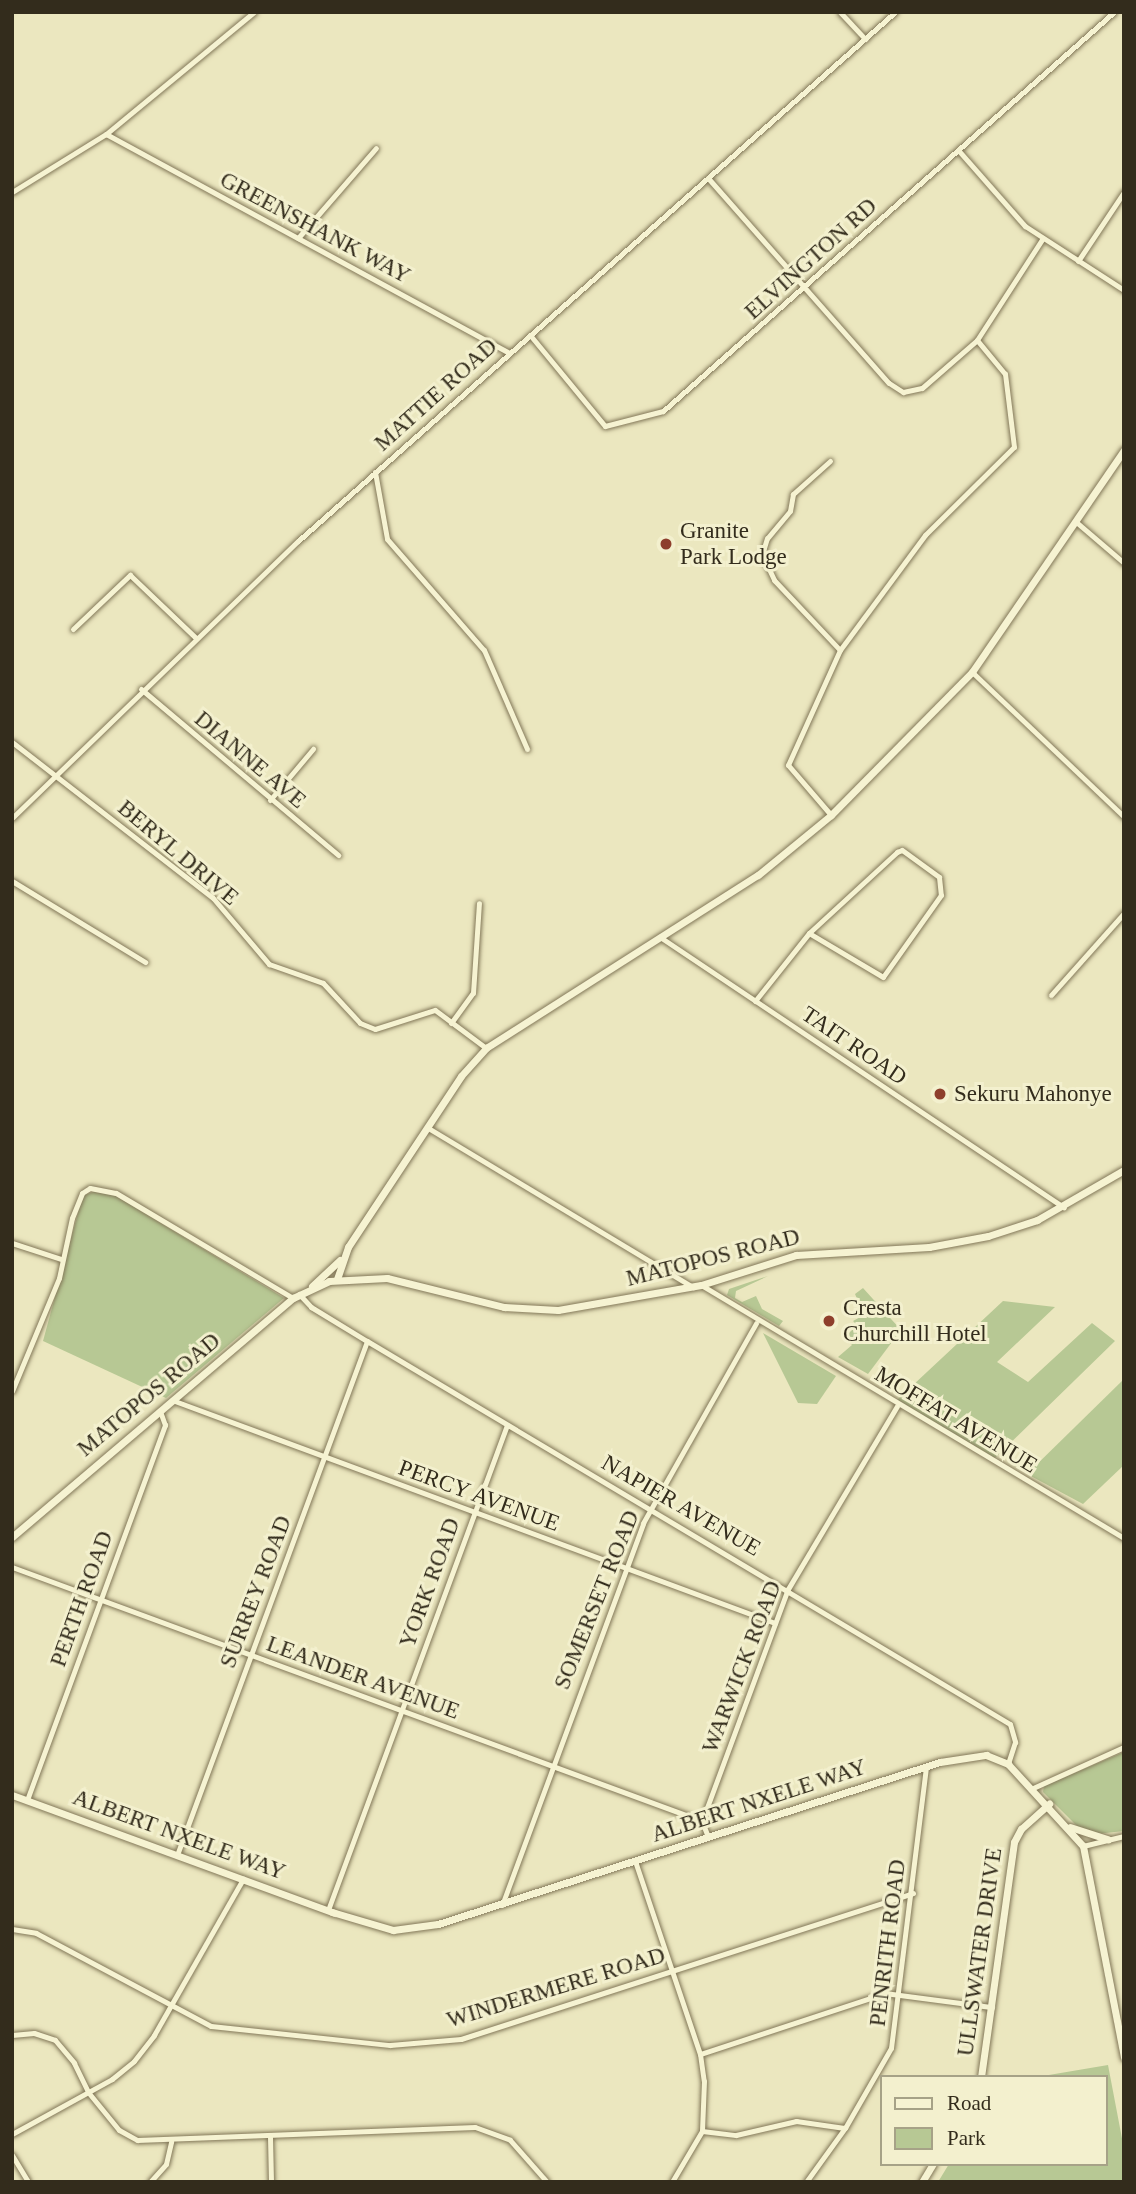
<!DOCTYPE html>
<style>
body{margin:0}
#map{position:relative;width:1136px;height:2194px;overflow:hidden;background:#ebe7bf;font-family:Georgia,serif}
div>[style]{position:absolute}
.green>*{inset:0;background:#b7c894}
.roads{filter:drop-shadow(0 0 2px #827758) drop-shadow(0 0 2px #827758)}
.street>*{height:5px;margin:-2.5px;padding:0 2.5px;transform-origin:2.5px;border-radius:2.5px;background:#f6f3d2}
.secondary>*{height:7px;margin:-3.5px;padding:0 3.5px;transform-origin:3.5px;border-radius:3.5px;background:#f6f3d2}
.dots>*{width:19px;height:19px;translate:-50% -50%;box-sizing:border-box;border:4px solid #f3f0ce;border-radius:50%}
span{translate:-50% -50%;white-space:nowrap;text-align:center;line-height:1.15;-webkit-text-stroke:6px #f3f0ce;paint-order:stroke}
.street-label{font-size:23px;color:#332c1c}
.poi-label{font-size:23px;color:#332c1c}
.left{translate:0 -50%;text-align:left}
.frame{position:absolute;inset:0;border:14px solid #332c1c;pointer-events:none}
.legend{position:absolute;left:880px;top:2075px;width:228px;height:91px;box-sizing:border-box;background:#f3f0ce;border:2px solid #a6a287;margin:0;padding:9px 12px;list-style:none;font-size:21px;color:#332c1c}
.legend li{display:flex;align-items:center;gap:14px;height:35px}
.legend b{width:35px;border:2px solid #a6a287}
</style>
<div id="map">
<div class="green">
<div style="clip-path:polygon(96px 1191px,116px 1196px,284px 1298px,166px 1398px,43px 1341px,81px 1202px,85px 1195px)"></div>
<div style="clip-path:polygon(768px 1276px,736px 1291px,735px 1298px,742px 1302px,756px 1296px,762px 1309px,783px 1321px,779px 1326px,727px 1295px,729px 1289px)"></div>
<div style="clip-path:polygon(863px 1288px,901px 1330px,868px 1374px,838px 1357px,852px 1345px,845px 1337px,857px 1325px,853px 1321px,864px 1315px,855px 1294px)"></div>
<div style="clip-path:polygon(1003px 1301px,1055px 1307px,997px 1362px,1028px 1382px,1092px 1323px,1115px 1341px,994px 1459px,897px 1400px)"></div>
<div style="clip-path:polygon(763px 1333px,836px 1376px,817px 1404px,798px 1403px)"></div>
<div style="clip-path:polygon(1124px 1379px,1124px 1465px,1083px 1504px,1027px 1474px)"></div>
<div style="clip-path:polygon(1124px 1752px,1124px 1831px,1096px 1834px,1080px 1829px,1043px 1792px,1044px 1786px)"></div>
<div style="clip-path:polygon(1108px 2065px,1124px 2149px,1124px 2182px,938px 2182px,949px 2164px,1106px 2164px,1106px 2077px,1037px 2077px)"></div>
</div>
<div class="roads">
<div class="street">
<div style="left:840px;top:12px;width:37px;rotate:47deg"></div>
<div style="left:106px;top:134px;width:459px;rotate:28.5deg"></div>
<div style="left:959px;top:151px;width:100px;rotate:48.7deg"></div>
<div style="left:1025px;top:226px;width:118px;rotate:32.9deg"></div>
<div style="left:708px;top:178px;width:273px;rotate:48.6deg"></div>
<div style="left:889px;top:383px;width:17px;rotate:33deg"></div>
<div style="left:903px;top:392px;width:19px;rotate:-12deg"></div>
<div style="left:922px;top:388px;width:73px;rotate:-41.1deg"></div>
<div style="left:977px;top:340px;width:121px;rotate:-57.1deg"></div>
<div style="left:12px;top:192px;width:110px;rotate:-31.7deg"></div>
<div style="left:106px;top:134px;width:192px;rotate:-39.5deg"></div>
<div style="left:298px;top:238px;width:119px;rotate:-49.1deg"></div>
<div style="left:1078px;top:261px;width:83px;rotate:-56.3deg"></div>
<div style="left:530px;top:335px;width:118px;rotate:50.5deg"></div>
<div style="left:605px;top:426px;width:60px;rotate:-14.5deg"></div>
<div style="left:663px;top:411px;width:602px;rotate:-41.5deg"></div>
<div style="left:830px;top:461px;width:50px;rotate:138.3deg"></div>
<div style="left:793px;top:494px;width:17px;rotate:100deg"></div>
<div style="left:790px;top:511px;width:35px;rotate:130deg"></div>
<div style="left:767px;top:538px;width:17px;rotate:107deg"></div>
<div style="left:762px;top:554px;width:29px;rotate:65deg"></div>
<div style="left:774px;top:580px;width:96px;rotate:46.7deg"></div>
<div style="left:375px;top:472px;width:68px;rotate:79.8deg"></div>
<div style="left:387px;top:539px;width:147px;rotate:48.9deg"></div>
<div style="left:484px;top:650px;width:108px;rotate:66.5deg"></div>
<div style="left:1075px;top:521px;width:65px;rotate:40.6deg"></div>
<div style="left:73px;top:629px;width:79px;rotate:-43.5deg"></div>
<div style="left:130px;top:575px;width:91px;rotate:43.7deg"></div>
<div style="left:972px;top:672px;width:210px;rotate:43.6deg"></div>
<div style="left:141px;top:689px;width:258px;rotate:40.1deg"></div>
<div style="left:12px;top:742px;width:254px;rotate:37.8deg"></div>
<div style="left:213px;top:898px;width:87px;rotate:49.7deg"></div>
<div style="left:269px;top:964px;width:57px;rotate:19.4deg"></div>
<div style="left:323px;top:983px;width:54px;rotate:47.2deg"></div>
<div style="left:360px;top:1023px;width:16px;rotate:22deg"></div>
<div style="left:375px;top:1029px;width:63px;rotate:-17.6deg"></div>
<div style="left:435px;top:1010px;width:64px;rotate:36.7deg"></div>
<div style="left:270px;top:800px;width:67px;rotate:-49.9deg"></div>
<div style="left:831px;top:815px;width:66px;rotate:-130.7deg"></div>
<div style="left:788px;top:765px;width:126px;rotate:-65.7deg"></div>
<div style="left:840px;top:650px;width:143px;rotate:-53.5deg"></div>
<div style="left:925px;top:535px;width:125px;rotate:-44.7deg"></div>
<div style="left:1014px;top:447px;width:74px;rotate:-97deg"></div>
<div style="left:1005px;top:374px;width:44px;rotate:-129.5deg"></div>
<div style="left:12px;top:818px;width:398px;rotate:-44.1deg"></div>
<div style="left:298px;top:541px;width:798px;rotate:-41.54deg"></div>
<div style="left:12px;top:881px;width:156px;rotate:31.3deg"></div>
<div style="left:660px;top:937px;width:486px;rotate:33.8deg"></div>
<div style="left:1051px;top:995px;width:110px;rotate:-48.3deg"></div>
<div style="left:755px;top:1001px;width:87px;rotate:-51.5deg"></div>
<div style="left:809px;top:933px;width:120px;rotate:-42.6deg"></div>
<div style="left:897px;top:852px;width:5px;rotate:-22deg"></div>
<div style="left:902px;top:850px;width:46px;rotate:36.1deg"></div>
<div style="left:939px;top:877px;width:18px;rotate:84deg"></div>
<div style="left:941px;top:895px;width:100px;rotate:125.3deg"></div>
<div style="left:883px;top:977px;width:86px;rotate:-149.3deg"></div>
<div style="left:451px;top:1023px;width:37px;rotate:-54deg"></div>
<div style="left:473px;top:993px;width:90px;rotate:-86.2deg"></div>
<div style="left:428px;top:1128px;width:309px;rotate:31deg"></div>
<div style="left:12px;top:1243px;width:52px;rotate:18.1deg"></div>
<div style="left:701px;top:1285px;width:493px;rotate:30.9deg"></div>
<div style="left:299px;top:1294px;width:18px;rotate:47deg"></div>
<div style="left:311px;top:1307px;width:66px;rotate:31.3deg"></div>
<div style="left:367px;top:1341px;width:748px;rotate:30.78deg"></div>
<div style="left:1010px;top:1724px;width:19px;rotate:74deg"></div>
<div style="left:1015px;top:1742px;width:23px;rotate:108deg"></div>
<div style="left:12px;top:1391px;width:122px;rotate:-67.4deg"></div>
<div style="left:59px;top:1278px;width:61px;rotate:-77.8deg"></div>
<div style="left:72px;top:1218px;width:27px;rotate:-68deg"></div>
<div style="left:82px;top:1193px;width:9px;rotate:-32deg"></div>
<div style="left:90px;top:1188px;width:26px;rotate:11deg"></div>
<div style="left:116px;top:1193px;width:206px;rotate:30.7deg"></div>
<div style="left:172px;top:1400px;width:643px;rotate:20.3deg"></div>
<div style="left:12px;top:1567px;width:735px;rotate:20.21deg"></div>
<div style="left:1033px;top:1788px;width:100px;rotate:-24.3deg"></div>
<div style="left:27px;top:1800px;width:400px;rotate:-69.8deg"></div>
<div style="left:165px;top:1425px;width:15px;rotate:-110deg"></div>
<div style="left:708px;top:1837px;width:17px;rotate:-111deg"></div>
<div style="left:702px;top:1821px;width:247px;rotate:-69.7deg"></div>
<div style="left:788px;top:1589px;width:213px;rotate:-59.2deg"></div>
<div style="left:1083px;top:1846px;width:42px;rotate:-13.7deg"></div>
<div style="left:177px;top:1855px;width:548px;rotate:-69.71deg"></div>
<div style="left:635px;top:1861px;width:204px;rotate:71.4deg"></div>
<div style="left:700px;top:2054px;width:27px;rotate:82deg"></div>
<div style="left:704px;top:2081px;width:50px;rotate:92.3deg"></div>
<div style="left:702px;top:2131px;width:59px;rotate:120.5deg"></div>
<div style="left:502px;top:1905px;width:407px;rotate:-69.7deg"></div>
<div style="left:643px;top:1523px;width:230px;rotate:-60.5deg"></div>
<div style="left:328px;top:1910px;width:517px;rotate:-69.74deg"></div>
<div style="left:12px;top:1929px;width:24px;rotate:9deg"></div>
<div style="left:36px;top:1933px;width:198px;rotate:28deg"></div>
<div style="left:211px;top:2026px;width:180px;rotate:6.1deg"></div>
<div style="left:390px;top:2045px;width:71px;rotate:-4.8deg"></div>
<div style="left:461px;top:2039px;width:475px;rotate:-17.9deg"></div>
<div style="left:12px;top:2035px;width:22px;rotate:-5deg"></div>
<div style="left:34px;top:2033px;width:22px;rotate:18deg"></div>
<div style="left:55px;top:2040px;width:30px;rotate:50deg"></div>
<div style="left:74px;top:2063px;width:32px;rotate:64deg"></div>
<div style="left:88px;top:2092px;width:49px;rotate:50.8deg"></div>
<div style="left:119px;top:2130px;width:21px;rotate:29deg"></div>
<div style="left:137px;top:2140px;width:338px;rotate:-2.2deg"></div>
<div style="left:475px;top:2127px;width:37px;rotate:20deg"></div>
<div style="left:510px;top:2140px;width:56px;rotate:48.6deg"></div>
<div style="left:700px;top:2054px;width:195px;rotate:-18.2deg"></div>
<div style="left:885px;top:1993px;width:108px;rotate:7.5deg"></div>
<div style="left:702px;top:2131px;width:34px;rotate:7deg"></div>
<div style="left:736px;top:2135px;width:62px;rotate:-13.1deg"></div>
<div style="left:796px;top:2121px;width:49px;rotate:8.1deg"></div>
<div style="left:12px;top:2134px;width:114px;rotate:-28.8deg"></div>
<div style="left:112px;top:2079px;width:28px;rotate:-39deg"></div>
<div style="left:134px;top:2061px;width:33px;rotate:-52deg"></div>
<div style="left:154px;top:2035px;width:180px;rotate:-60.3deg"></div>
<div style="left:270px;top:2137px;width:45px;rotate:88.7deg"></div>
<div style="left:12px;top:2155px;width:31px;rotate:59deg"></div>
<div style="left:150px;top:2182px;width:24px;rotate:-48deg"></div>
<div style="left:166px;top:2164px;width:23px;rotate:-77deg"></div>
<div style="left:806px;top:2182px;width:67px;rotate:-54.2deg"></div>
<div style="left:845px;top:2128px;width:92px;rotate:-60.1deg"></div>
<div style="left:891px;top:2048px;width:282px;rotate:-82.9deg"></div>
</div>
<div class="secondary">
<div style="left:337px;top:1279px;width:34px;rotate:-71deg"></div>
<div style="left:348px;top:1247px;width:205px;rotate:-56.5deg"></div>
<div style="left:461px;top:1076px;width:38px;rotate:-48deg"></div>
<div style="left:486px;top:1048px;width:322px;rotate:-32.5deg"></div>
<div style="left:758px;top:875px;width:94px;rotate:-39.4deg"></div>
<div style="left:831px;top:815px;width:201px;rotate:-45.4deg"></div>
<div style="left:972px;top:672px;width:269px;rotate:-55.6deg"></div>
<div style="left:312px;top:1286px;width:38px;rotate:-43deg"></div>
<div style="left:12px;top:1537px;width:369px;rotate:-40.4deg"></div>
<div style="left:293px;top:1298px;width:40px;rotate:-25deg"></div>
<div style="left:329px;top:1281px;width:58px;rotate:-3deg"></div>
<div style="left:387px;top:1278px;width:121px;rotate:13.9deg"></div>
<div style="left:504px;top:1307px;width:54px;rotate:3.2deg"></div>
<div style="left:558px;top:1310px;width:145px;rotate:-9.9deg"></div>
<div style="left:701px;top:1285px;width:100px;rotate:-17.5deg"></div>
<div style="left:796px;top:1255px;width:133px;rotate:-3.4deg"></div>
<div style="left:929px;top:1247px;width:60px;rotate:-10.6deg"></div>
<div style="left:988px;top:1236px;width:52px;rotate:-18.1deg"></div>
<div style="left:1037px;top:1220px;width:100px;rotate:-29.9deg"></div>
<div style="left:12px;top:1795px;width:343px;rotate:20.1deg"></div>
<div style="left:1070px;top:1827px;width:40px;rotate:18deg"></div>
<div style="left:332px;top:1912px;width:64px;rotate:16.4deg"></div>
<div style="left:393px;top:1930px;width:45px;rotate:-7.6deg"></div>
<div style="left:438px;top:1924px;width:527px;rotate:-17.89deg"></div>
<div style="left:940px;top:1762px;width:47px;rotate:-8.7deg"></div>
<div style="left:986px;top:1755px;width:24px;rotate:22deg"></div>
<div style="left:1008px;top:1764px;width:111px;rotate:47.6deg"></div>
<div style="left:1083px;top:1846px;width:215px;rotate:79deg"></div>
<div style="left:981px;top:2077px;width:237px;rotate:-82deg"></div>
<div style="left:1014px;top:1842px;width:15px;rotate:-62deg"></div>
<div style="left:1021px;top:1829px;width:38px;rotate:-42deg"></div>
<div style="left:922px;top:2182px;width:21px;rotate:-59deg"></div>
</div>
</div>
<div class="dots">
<div style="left:666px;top:544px;background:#8e3f2c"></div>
<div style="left:940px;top:1094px;background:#8e3f2c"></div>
<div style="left:829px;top:1321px;background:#8e3f2c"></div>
</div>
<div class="street-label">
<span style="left:315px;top:228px;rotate:28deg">GREENSHANK WAY</span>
<span style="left:811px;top:259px;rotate:-42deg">ELVINGTON RD</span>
<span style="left:436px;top:395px;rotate:-42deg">MATTIE ROAD</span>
<span style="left:250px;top:760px;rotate:40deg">DIANNE AVE</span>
<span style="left:178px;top:853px;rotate:40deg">BERYL DRIVE</span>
<span style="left:854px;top:1046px;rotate:34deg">TAIT ROAD</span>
<span style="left:713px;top:1258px;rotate:-14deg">MATOPOS ROAD</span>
<span style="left:149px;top:1395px;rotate:-40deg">MATOPOS ROAD</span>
<span style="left:956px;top:1420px;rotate:31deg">MOFFAT AVENUE</span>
<span style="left:479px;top:1496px;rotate:20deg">PERCY AVENUE</span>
<span style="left:681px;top:1506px;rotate:30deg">NAPIER AVENUE</span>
<span style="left:430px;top:1583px;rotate:-70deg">YORK ROAD</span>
<span style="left:256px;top:1592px;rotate:-69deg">SURREY ROAD</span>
<span style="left:82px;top:1599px;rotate:-70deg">PERTH ROAD</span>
<span style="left:597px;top:1600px;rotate:-68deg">SOMERSET ROAD</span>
<span style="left:742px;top:1667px;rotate:-69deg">WARWICK ROAD</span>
<span style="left:363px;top:1678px;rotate:20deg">LEANDER AVENUE</span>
<span style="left:759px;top:1801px;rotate:-18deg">ALBERT NXELE WAY</span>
<span style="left:179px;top:1835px;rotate:20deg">ALBERT NXELE WAY</span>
<span style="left:888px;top:1943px;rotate:-83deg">PENRITH ROAD</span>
<span style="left:980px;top:1952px;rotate:-82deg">ULLSWATER DRIVE</span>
<span style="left:556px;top:1988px;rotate:-17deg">WINDERMERE ROAD</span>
</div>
<div class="poi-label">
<span class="left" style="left:680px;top:544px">Granite<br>Park Lodge</span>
<span class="left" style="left:954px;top:1094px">Sekuru Mahonye</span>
<span class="left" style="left:843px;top:1321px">Cresta<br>Churchill Hotel</span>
</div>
<div class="frame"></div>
<ul class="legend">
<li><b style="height:9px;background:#f6f3d2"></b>Road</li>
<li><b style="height:19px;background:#b7c894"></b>Park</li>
</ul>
</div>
